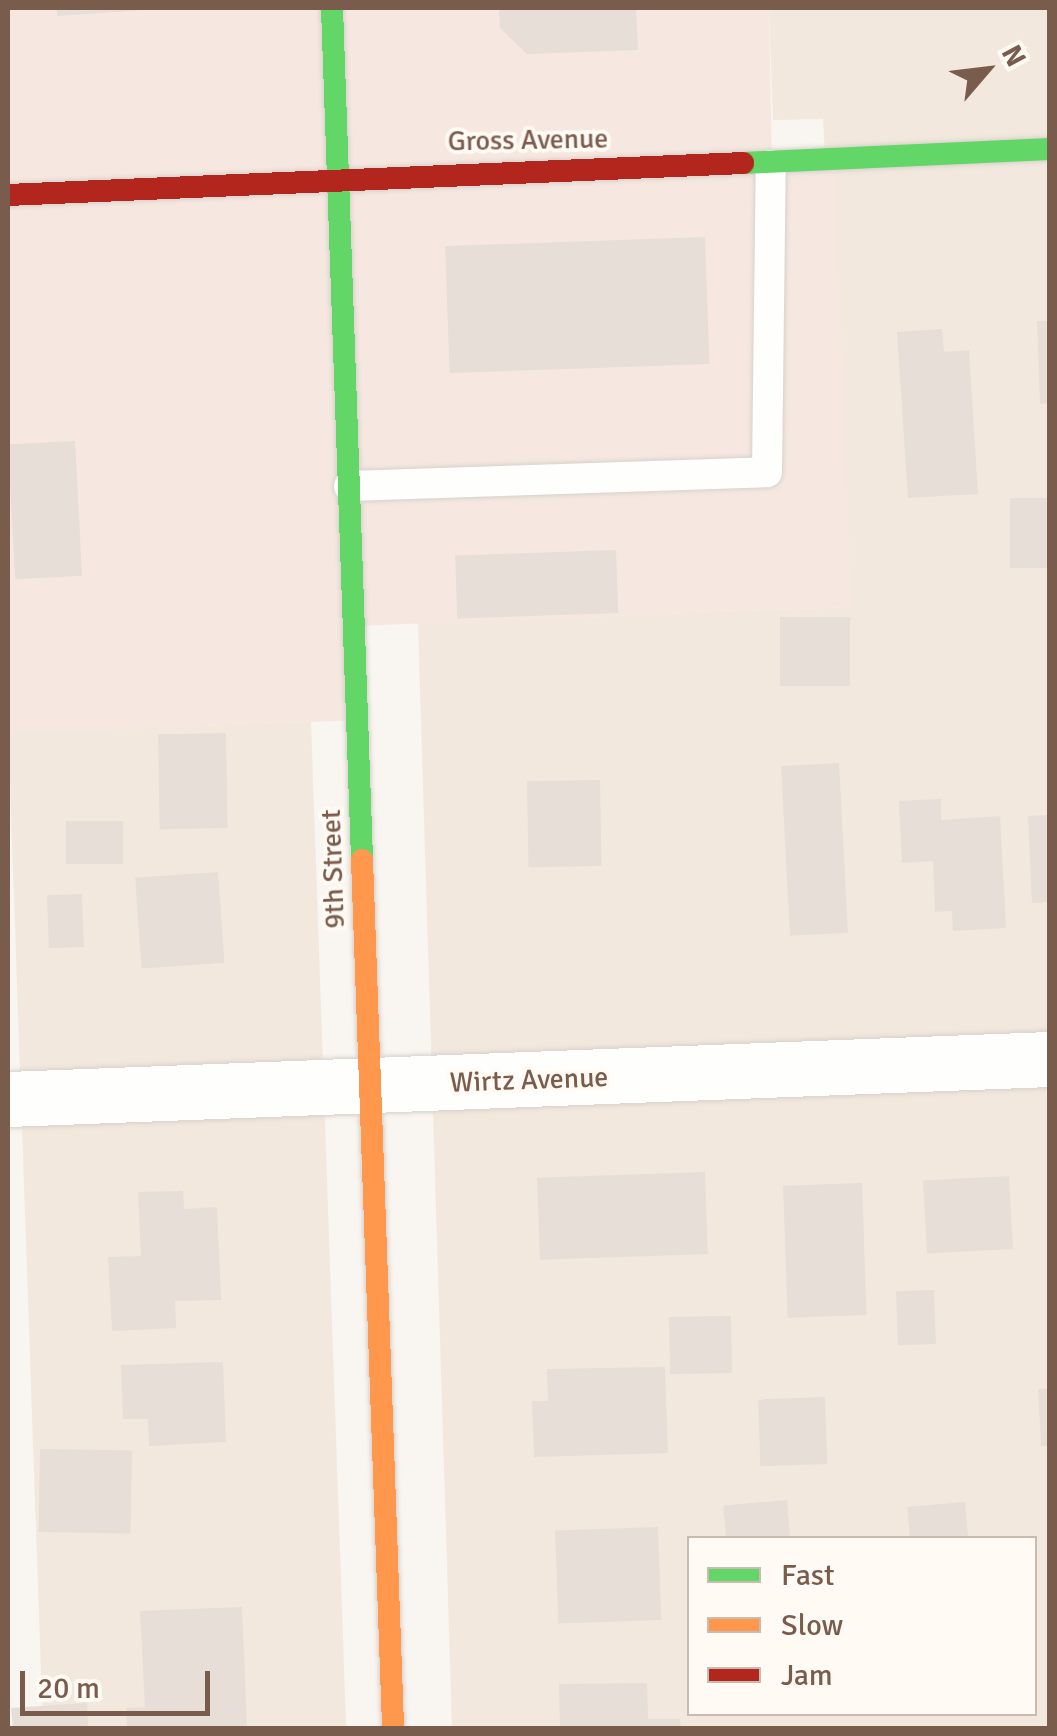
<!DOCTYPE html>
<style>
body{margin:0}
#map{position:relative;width:1057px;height:1736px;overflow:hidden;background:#f9f5f0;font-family:Signika,sans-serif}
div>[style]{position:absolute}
.residential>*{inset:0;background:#f2e8de;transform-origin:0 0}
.commercial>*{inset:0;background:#f6e8e1}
.building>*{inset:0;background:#e6ded7;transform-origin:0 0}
.roads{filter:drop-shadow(0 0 2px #d7d1cb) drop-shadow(0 0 2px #d7d1cb)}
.lane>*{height:30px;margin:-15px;padding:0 15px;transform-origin:15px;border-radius:15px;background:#fefefd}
.street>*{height:55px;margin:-27.5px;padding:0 27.5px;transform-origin:27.5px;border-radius:27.5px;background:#fefefd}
.fast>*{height:22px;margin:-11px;padding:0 11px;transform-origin:11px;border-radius:11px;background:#63d668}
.slow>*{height:22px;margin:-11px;padding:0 11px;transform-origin:11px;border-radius:11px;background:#ff974d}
.jam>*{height:22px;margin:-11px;padding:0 11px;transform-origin:11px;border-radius:11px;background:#b3261e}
span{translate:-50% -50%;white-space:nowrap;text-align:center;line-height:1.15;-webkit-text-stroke:8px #fffaf3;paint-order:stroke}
.street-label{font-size:28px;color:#7a5c4d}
.frame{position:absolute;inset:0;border:10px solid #7a5c4d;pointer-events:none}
.legend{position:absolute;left:687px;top:1536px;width:350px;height:180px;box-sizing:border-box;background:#fffaf3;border:2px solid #cabbb1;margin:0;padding:12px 18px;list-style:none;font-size:30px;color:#7a5c4d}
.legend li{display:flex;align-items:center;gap:20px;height:50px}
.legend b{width:50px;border:2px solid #cabbb1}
.north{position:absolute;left:937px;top:20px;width:100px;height:100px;-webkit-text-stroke:8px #fffaf3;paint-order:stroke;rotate:62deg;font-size:28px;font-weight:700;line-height:40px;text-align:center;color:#7a5c4d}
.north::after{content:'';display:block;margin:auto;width:35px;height:45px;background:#7a5c4d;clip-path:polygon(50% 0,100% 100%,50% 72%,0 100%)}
.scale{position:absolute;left:20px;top:1671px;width:190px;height:45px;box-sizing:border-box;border:5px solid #7a5c4d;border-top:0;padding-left:12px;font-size:30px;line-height:35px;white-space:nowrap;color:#7a5c4d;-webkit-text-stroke:8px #fffaf3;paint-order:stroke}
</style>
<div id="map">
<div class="residential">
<div style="clip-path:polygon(evenodd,769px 8px,1049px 8px,1049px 1728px,452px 1728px,418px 623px,850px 607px,823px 119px,773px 120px,769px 8px,690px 1538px,1034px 1538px,1034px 1714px,690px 1714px,690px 1538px)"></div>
<div style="left:311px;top:722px;width:1007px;height:303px;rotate:88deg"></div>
</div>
<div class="commercial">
<div style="clip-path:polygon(8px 8px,769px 8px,772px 164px,834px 159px,851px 607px,355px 626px,358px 720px,8px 734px)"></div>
</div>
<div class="building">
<div style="clip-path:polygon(57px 8px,143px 8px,143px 10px,57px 16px)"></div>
<div style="clip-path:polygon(499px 8px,636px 8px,638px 50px,527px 54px,500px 28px)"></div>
<div style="left:705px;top:237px;width:127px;height:260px;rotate:88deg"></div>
<div style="clip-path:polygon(1037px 321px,1050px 321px,1050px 403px,1040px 404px)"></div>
<div style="clip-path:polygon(942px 329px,944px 352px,969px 350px,978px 494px,908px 498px,897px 332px)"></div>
<div style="left:75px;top:441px;width:135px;height:67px;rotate:87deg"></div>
<div style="left:1050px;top:498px;width:70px;height:40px;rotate:90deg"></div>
<div style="left:616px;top:550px;width:63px;height:161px;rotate:88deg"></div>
<div style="left:780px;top:617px;width:70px;height:69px"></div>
<div style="left:226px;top:733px;width:95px;height:68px;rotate:89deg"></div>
<div style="left:839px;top:763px;width:170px;height:58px;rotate:87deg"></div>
<div style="left:600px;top:780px;width:86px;height:73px;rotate:89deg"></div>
<div style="clip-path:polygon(941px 799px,941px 820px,1000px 816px,1006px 928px,953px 931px,952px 911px,935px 912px,933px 861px,902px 863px,899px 801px)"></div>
<div style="clip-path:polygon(1050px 815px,1050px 902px,1032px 903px,1028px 816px)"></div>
<div style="left:66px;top:821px;width:57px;height:43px"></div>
<div style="left:218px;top:872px;width:91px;height:83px;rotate:86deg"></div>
<div style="left:82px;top:894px;width:53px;height:35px;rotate:88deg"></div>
<div style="left:705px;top:1172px;width:82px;height:168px;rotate:88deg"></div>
<div style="left:1009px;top:1176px;width:73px;height:86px;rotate:87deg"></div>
<div style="left:862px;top:1183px;width:132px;height:79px;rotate:88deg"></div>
<div style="clip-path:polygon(183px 1191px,184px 1209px,217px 1207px,221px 1300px,175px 1301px,176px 1328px,112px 1331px,108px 1257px,141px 1256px,138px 1192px)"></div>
<div style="left:934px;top:1290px;width:54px;height:38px;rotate:88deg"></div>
<div style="left:731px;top:1316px;width:57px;height:62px;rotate:89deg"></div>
<div style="clip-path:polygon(223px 1362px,226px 1442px,149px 1446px,148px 1419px,123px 1419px,121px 1365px)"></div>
<div style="clip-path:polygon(665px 1367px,668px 1453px,534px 1457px,532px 1401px,548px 1401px,547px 1369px)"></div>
<div style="clip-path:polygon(1038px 1389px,1050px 1389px,1050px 1446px,1041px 1446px)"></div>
<div style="left:825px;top:1397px;width:67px;height:67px;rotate:88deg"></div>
<div style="left:40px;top:1449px;width:92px;height:83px;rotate:1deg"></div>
<div style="left:787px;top:1500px;width:38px;height:64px;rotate:85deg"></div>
<div style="left:965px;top:1502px;width:36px;height:58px;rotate:85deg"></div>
<div style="left:658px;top:1527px;width:93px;height:103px;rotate:88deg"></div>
<div style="clip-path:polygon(242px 1607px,247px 1728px,127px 1728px,126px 1708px,145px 1707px,140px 1611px)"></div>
<div style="clip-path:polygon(647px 1683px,648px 1719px,680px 1719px,681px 1728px,560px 1728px,559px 1684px)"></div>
<div style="clip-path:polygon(87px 1703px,88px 1728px,13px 1728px,11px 1708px)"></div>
</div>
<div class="roads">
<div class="lane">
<div style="left:349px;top:486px;width:418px;rotate:-1.9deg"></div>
<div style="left:767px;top:472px;width:307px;rotate:-89.3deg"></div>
</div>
<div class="street">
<div style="left:8px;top:1099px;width:1043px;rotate:-2.2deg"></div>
</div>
<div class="fast">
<div style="left:332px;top:8px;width:853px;rotate:87.98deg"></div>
<div style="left:743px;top:163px;width:307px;rotate:-2.6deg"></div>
</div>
<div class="slow">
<div style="left:362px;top:860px;width:869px;rotate:87.95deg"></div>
</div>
<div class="jam">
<div style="left:8px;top:195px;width:736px;rotate:-2.49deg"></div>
</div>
</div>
<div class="street-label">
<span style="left:528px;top:140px;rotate:-1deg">Gross Avenue</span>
<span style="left:333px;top:869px;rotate:-92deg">9th Street</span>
<span style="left:529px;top:1080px;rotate:-2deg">Wirtz Avenue</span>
</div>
<div class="frame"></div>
<ul class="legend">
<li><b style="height:12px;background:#63d668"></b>Fast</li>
<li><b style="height:12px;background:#ff974d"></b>Slow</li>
<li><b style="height:12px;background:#b3261e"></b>Jam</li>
</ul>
<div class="north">N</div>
<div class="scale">20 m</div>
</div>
